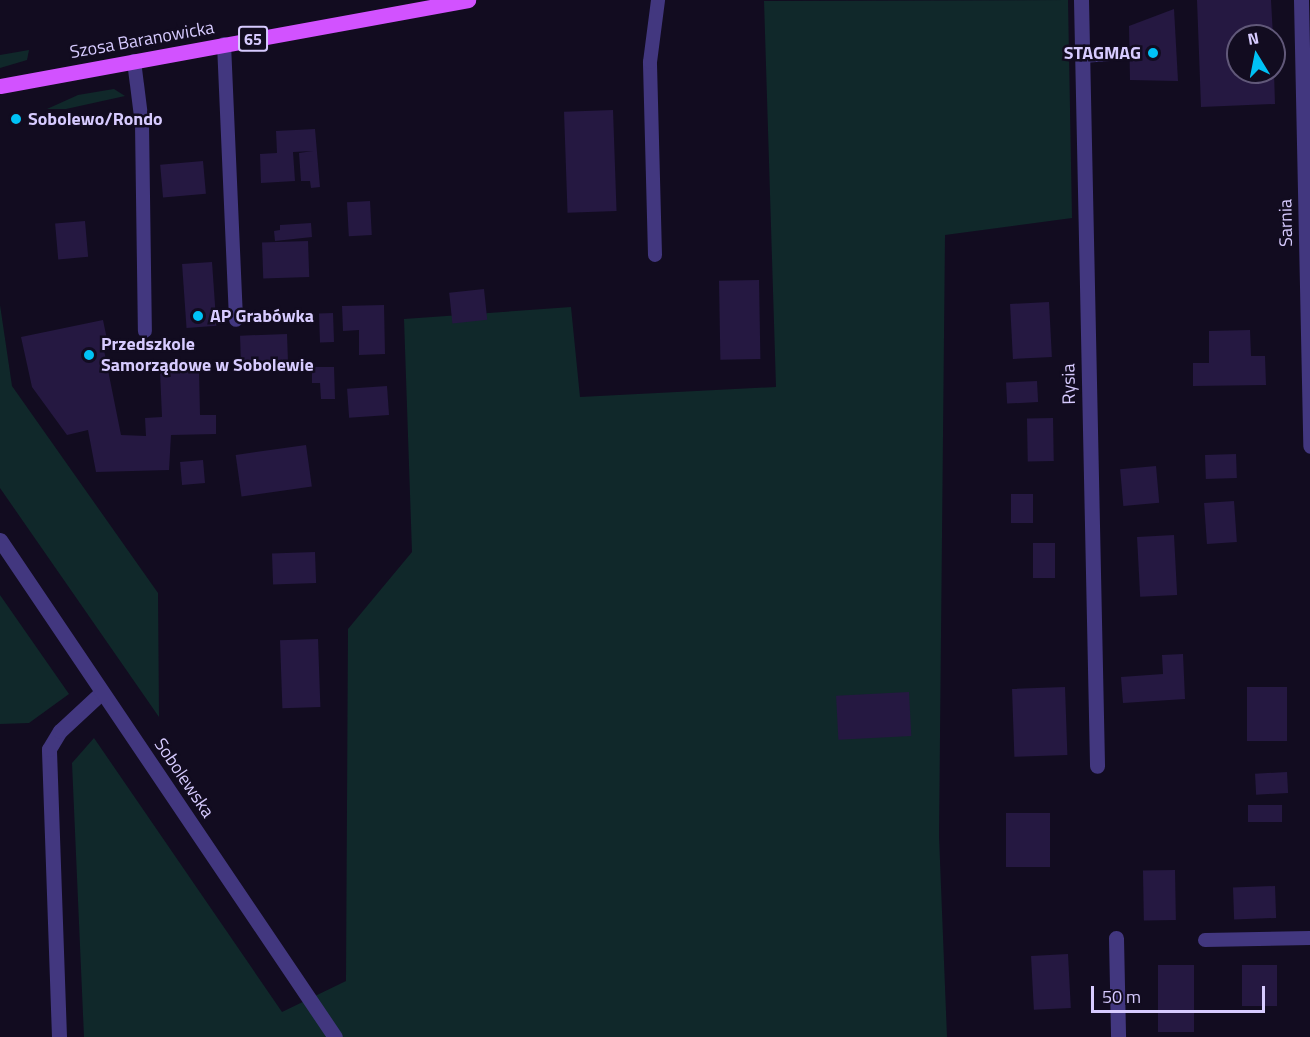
<!DOCTYPE html>
<meta charset="utf-8">
<style>
body{margin:0}
#map{position:relative;width:1310px;height:1037px;overflow:hidden;background:#120c20;font-family:"Titillium Web",sans-serif}
div>[style]{position:absolute}
.green>*{inset:0;background:#10282a}
.building>*{inset:0;background:#251841;transform-origin:0 0}
.service>*{height:14px;margin:-7px;padding:0 7px;transform-origin:7px;border-radius:7px;background:#42377f}
.minor>*{height:15px;margin:-7.5px;padding:0 7.5px;transform-origin:7.5px;border-radius:7.5px;background:#42377f}
.tertiary>*{height:15px;margin:-7.5px;padding:0 7.5px;transform-origin:7.5px;border-radius:7.5px;background:#42377f}
.primary>*{height:15px;margin:-7.5px;padding:0 7.5px;transform-origin:7.5px;border-radius:7.5px;background:#d252ff}
.dots>*{width:16px;height:16px;translate:-50% -50%;box-sizing:border-box;border:3px solid #120c20;border-radius:50%}
span{translate:-50% -50%;white-space:nowrap;text-align:center;line-height:1.15;-webkit-text-stroke:5px #120c20;paint-order:stroke}
.shield-label span{padding:2px 4px;background:#120c20;border:2px solid;border-radius:4px;-webkit-text-stroke-width:0}
.shield-label{font-size:16px;color:#d7cbff;font-weight:700}
.street-label{font-size:18px;color:#d7cbff}
.poi-label{font-size:18px;color:#d7cbff;font-weight:700}
.right{translate:-100% -50%;text-align:right}
.left{translate:0 -50%;text-align:left}
.north{position:absolute;left:1226px;top:24px;width:60px;height:60px;box-sizing:border-box;background:#120c20;border:2px solid #615879;border-radius:50%;rotate:350deg;font-size:16px;font-weight:700;line-height:24px;text-align:center;color:#d7cbff}
.north::after{content:'';display:block;margin:auto;width:21px;height:27px;background:#00c2f6;clip-path:polygon(50% 0,100% 100%,50% 72%,0 100%)}
.scale{position:absolute;left:1091px;top:986px;width:174px;height:27px;box-sizing:border-box;border:3px solid #d7cbff;border-top:0;padding-left:8px;font-size:18px;line-height:21px;white-space:nowrap;color:#d7cbff;-webkit-text-stroke:4px #120c20;paint-order:stroke}
</style>
<div id="map">
<div class="green">
<div style="clip-path:polygon(1068px 0,1072px 218px,945px 235px,939px 836px,947px 1037px,84px 1037px,72px 763px,94px 738px,282px 1012px,346px 981px,348px 629px,412px 552px,404px 319px,571px 307px,580px 397px,776px 387px,764px 1px)"></div>
<div style="clip-path:polygon(29px 50px,27px 60px,0 68px,0 55px)"></div>
<div style="clip-path:polygon(114px 89px,125px 96px,66px 109px,47px 109px,78px 95px)"></div>
<div style="clip-path:polygon(0 305px,12px 386px,158px 593px,159px 717px,0 488px)"></div>
<div style="clip-path:polygon(0 595px,69px 694px,29px 723px,0 724px)"></div>
</div>
<div class="building">
<div style="clip-path:polygon(1197px 0,1271px 0,1273px 36px,1238px 36px,1238px 72px,1274px 72px,1275px 104px,1201px 107px)"></div>
<div style="clip-path:polygon(1174px 9px,1178px 81px,1130px 80px,1129px 26px)"></div>
<div style="left:613px;top:110px;width:101px;height:49px;rotate:88deg"></div>
<div style="clip-path:polygon(315px 129px,320px 187px,311px 188px,310px 181px,301px 181px,299px 153px,313px 151px,293px 152px,295px 181px,261px 183px,260px 154px,277px 153px,276px 131px)"></div>
<div style="left:203px;top:161px;width:33px;height:43px;rotate:85deg"></div>
<div style="left:370px;top:201px;width:34px;height:23px;rotate:87deg"></div>
<div style="left:85px;top:221px;width:36px;height:30px;rotate:85deg"></div>
<div style="clip-path:polygon(311px 223px,312px 237px,275px 241px,274px 231px,280px 230px,280px 225px)"></div>
<div style="left:308px;top:241px;width:36px;height:46px;rotate:88deg"></div>
<div style="left:212px;top:262px;width:64px;height:30px;rotate:86deg"></div>
<div style="left:759px;top:280px;width:79px;height:40px;rotate:89deg"></div>
<div style="left:484px;top:289px;width:31px;height:35px;rotate:84deg"></div>
<div style="left:1049px;top:302px;width:55px;height:39px;rotate:87deg"></div>
<div style="clip-path:polygon(384px 305px,385px 354px,359px 355px,359px 330px,343px 331px,342px 306px)"></div>
<div style="left:333px;top:313px;width:29px;height:14px;rotate:88deg"></div>
<div style="clip-path:polygon(103px 320px,109px 349px,104px 350px,121px 435px,146px 436px,145px 418px,162px 417px,160px 371px,199px 370px,200px 415px,216px 415px,216px 434px,171px 435px,169px 470px,96px 472px,88px 430px,67px 435px,32px 387px,21px 337px)"></div>
<div style="clip-path:polygon(1250px 330px,1251px 356px,1265px 356px,1266px 385px,1193px 386px,1193px 363px,1209px 363px,1209px 331px)"></div>
<div style="left:287px;top:334px;width:27px;height:47px;rotate:88deg"></div>
<div style="clip-path:polygon(312px 367px,334px 367px,335px 399px,321px 399px,320px 383px,312px 383px)"></div>
<div style="left:1037px;top:381px;width:21px;height:31px;rotate:87deg"></div>
<div style="left:387px;top:386px;width:29px;height:40px;rotate:86deg"></div>
<div style="left:1053px;top:418px;width:43px;height:26px;rotate:89deg"></div>
<div style="left:306px;top:445px;width:42px;height:71px;rotate:82deg"></div>
<div style="left:1236px;top:454px;width:24px;height:31px;rotate:88deg"></div>
<div style="left:203px;top:460px;width:23px;height:23px;rotate:85deg"></div>
<div style="left:1156px;top:466px;width:37px;height:36px;rotate:85deg"></div>
<div style="left:1033px;top:494px;width:29px;height:22px;rotate:90deg"></div>
<div style="left:1234px;top:501px;width:41px;height:30px;rotate:86deg"></div>
<div style="left:1174px;top:535px;width:60px;height:37px;rotate:87deg"></div>
<div style="left:1033px;top:543px;width:22px;height:35px"></div>
<div style="left:315px;top:552px;width:31px;height:43px;rotate:88deg"></div>
<div style="left:318px;top:639px;width:68px;height:38px;rotate:88deg"></div>
<div style="clip-path:polygon(1183px 654px,1185px 699px,1123px 703px,1121px 677px,1163px 674px,1162px 655px)"></div>
<div style="left:1065px;top:687px;width:68px;height:53px;rotate:88deg"></div>
<div style="left:1247px;top:687px;width:40px;height:54px"></div>
<div style="left:909px;top:692px;width:44px;height:73px;rotate:87deg"></div>
<div style="left:1287px;top:772px;width:21px;height:32px;rotate:87deg"></div>
<div style="left:1248px;top:805px;width:34px;height:17px"></div>
<div style="left:1006px;top:813px;width:44px;height:54px"></div>
<div style="left:1175px;top:870px;width:50px;height:32px;rotate:89deg"></div>
<div style="left:1275px;top:886px;width:32px;height:42px;rotate:88deg"></div>
<div style="left:1068px;top:954px;width:54px;height:37px;rotate:87deg"></div>
<div style="left:1158px;top:965px;width:36px;height:67px"></div>
<div style="left:1242px;top:965px;width:35px;height:41px"></div>
</div>
<div class="service">
<div style="left:224px;top:44px;width:276px;rotate:87.5deg"></div>
<div style="left:1082px;top:56px;width:28px;rotate:-4deg"></div>
<div style="left:134px;top:61px;width:64px;rotate:82.8deg"></div>
<div style="left:142px;top:124px;width:207px;rotate:89.2deg"></div>
<div style="left:655px;top:255px;width:193px;rotate:-91.5deg"></div>
<div style="left:650px;top:62px;width:63px;rotate:-82.6deg"></div>
<div style="left:1205px;top:940px;width:105px;rotate:-1.1deg"></div>
</div>
<div class="minor">
<div style="left:1081px;top:0;width:766px;rotate:88.8deg"></div>
<div style="left:1301px;top:0;width:446px;rotate:88.8deg"></div>
<div style="left:1116px;top:938px;width:99px;rotate:88.8deg"></div>
<div style="left:59px;top:1037px;width:288px;rotate:-92deg"></div>
<div style="left:49px;top:749px;width:21px;rotate:-59deg"></div>
<div style="left:60px;top:731px;width:57px;rotate:-42.9deg"></div>
</div>
<div class="tertiary">
<div style="left:0;top:540px;width:599px;rotate:56.02deg"></div>
</div>
<div class="primary">
<div style="left:0;top:86px;width:476px;rotate:-10.4deg"></div>
</div>
<div class="dots">
<div style="left:1153px;top:53px;background:#00c2f6"></div>
<div style="left:16px;top:119px;background:#00c2f6"></div>
<div style="left:198px;top:316px;background:#00c2f6"></div>
<div style="left:89px;top:355px;background:#00c2f6"></div>
</div>
<div class="shield-label">
<span style="left:253px;top:39px">65</span>
</div>
<div class="street-label">
<span style="left:142px;top:40px;rotate:-10deg">Szosa Baranowicka</span>
<span style="left:1286px;top:223px;rotate:-91deg">Sarnia</span>
<span style="left:1069px;top:384px;rotate:-91deg">Rysia</span>
<span style="left:184px;top:778px;rotate:56deg">Sobolewska</span>
</div>
<div class="poi-label">
<span class="right" style="left:1141px;top:53px">STAGMAG</span>
<span class="left" style="left:28px;top:119px">Sobolewo/Rondo</span>
<span class="left" style="left:210px;top:316px">AP Grabówka</span>
<span class="left" style="left:101px;top:355px">Przedszkole<br>Samorządowe w Sobolewie</span>
</div>
<div class="north">N</div>
<div class="scale">50 m</div>
</div>
